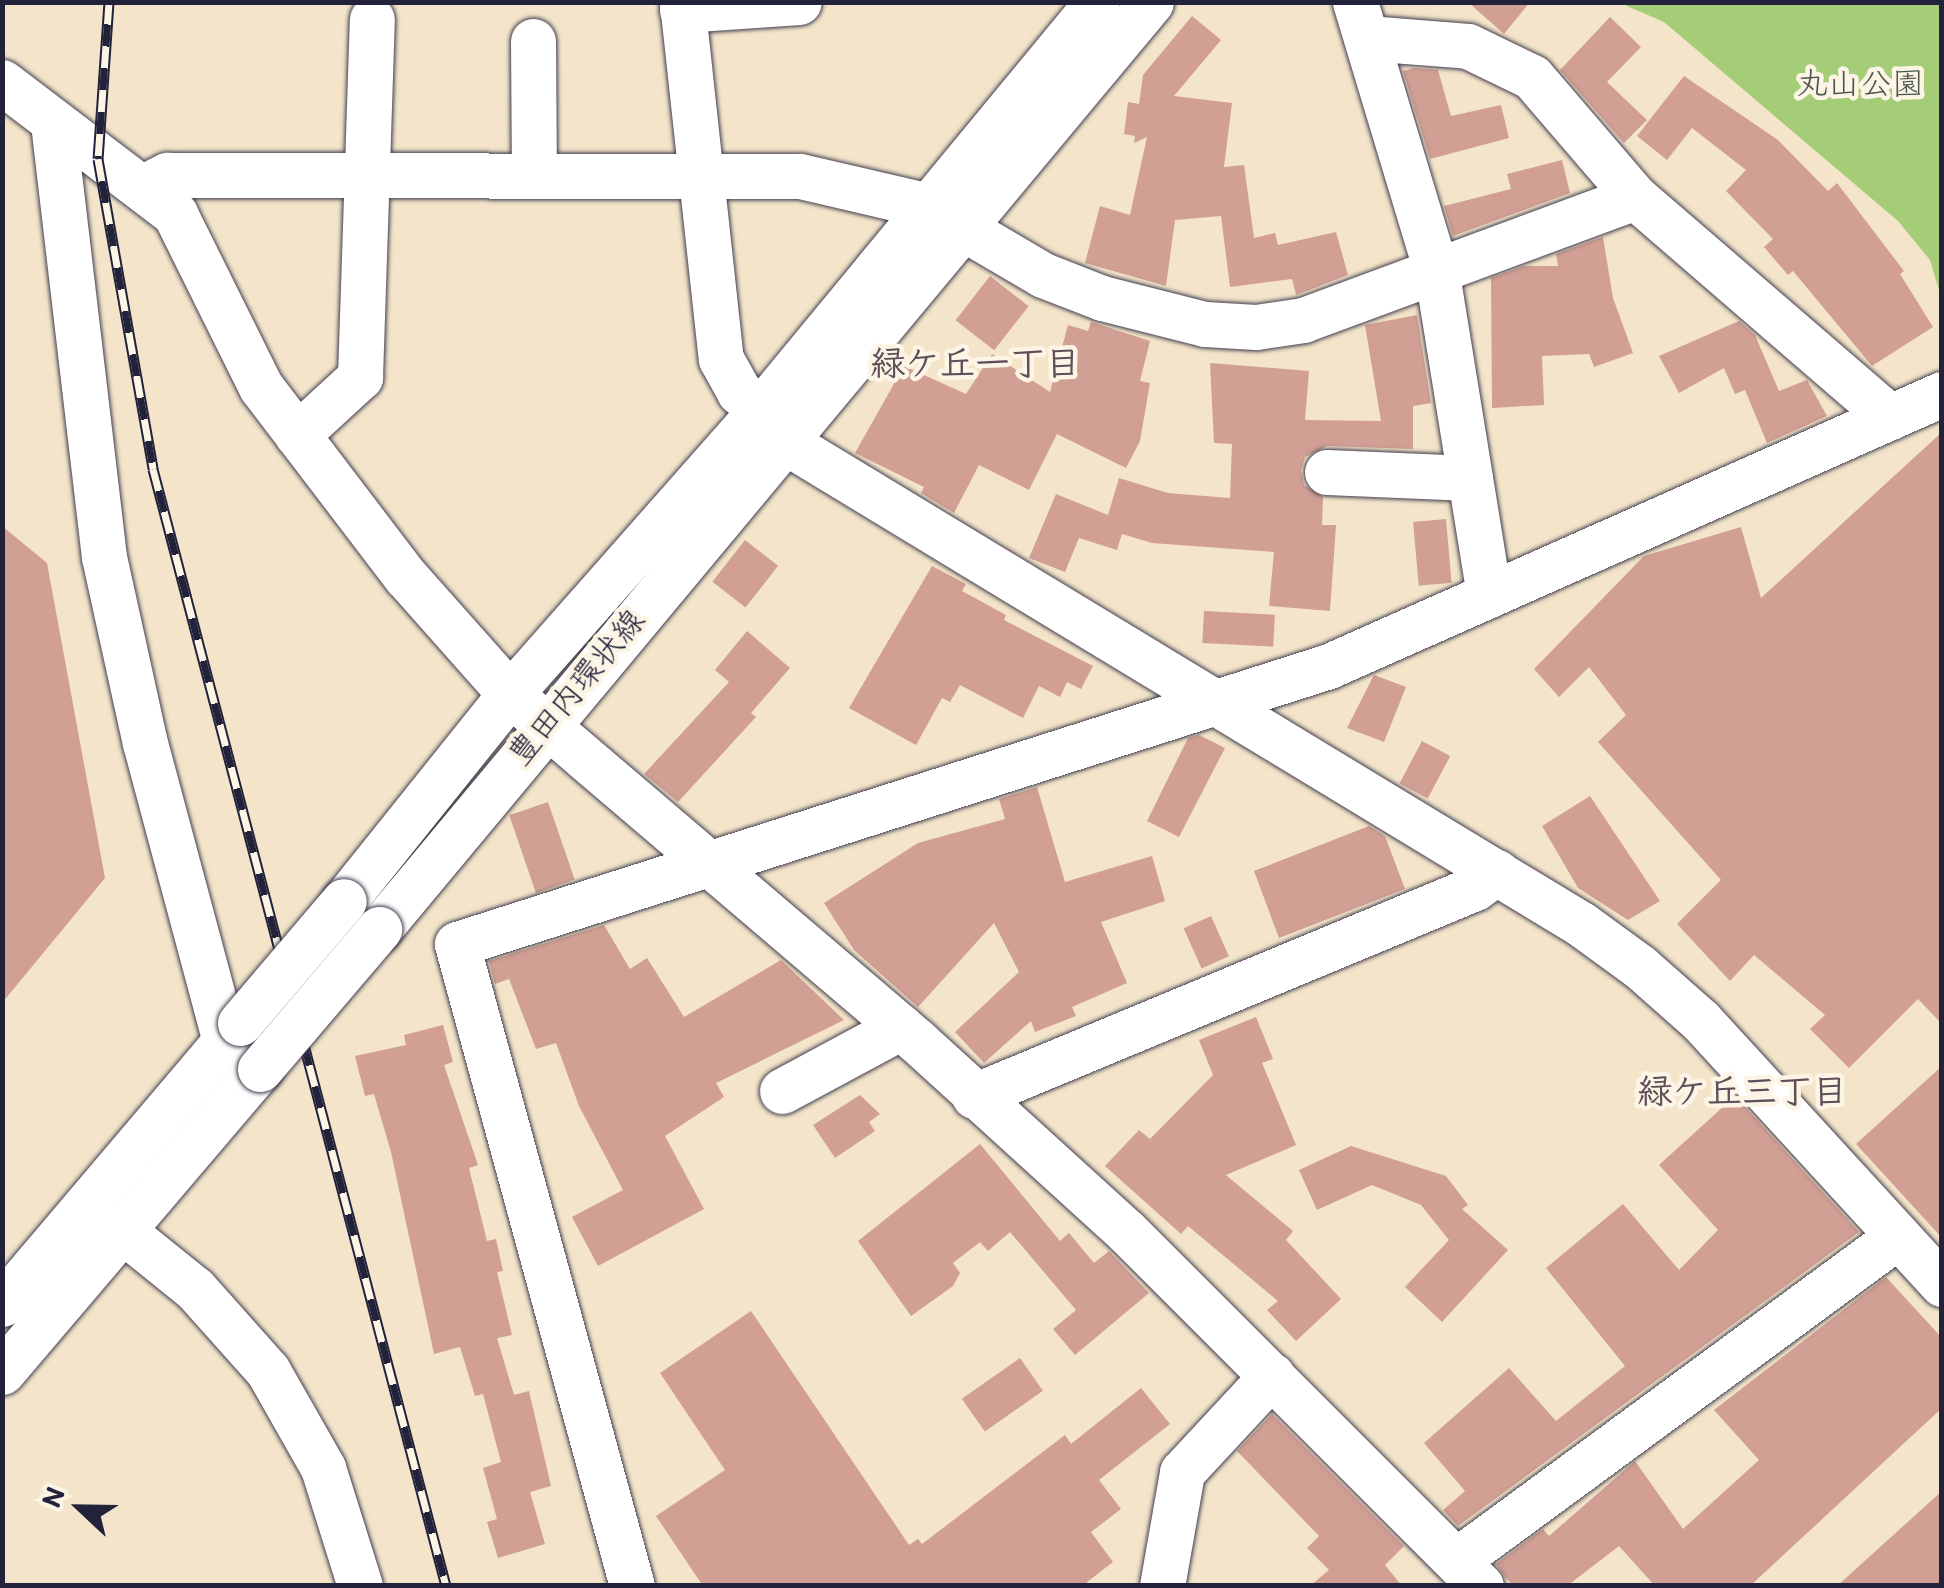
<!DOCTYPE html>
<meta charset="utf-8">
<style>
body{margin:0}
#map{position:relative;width:1944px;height:1588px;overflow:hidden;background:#f4e5ca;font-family:Itim,"Klee One",sans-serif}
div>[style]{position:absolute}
.green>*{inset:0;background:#a5cd78}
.building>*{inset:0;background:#d19f94;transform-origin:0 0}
.roads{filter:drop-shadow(0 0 2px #423f50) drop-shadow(0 0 2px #423f50)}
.minor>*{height:45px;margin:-22.5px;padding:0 22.5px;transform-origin:22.5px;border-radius:22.5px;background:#fff}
.rail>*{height:11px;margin-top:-5.5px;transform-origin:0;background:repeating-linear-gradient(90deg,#fcf5e5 0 22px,#22223b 0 44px);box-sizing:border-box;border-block:2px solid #22223b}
.bridges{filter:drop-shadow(0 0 2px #423f50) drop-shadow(0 0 2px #423f50)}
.minor-bridge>*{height:45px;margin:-22.5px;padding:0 22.5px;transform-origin:22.5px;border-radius:22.5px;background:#fff}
span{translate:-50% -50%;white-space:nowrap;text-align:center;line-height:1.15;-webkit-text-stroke:9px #fcf5e5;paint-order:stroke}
.park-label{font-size:32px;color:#49554d}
.street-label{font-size:32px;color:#22223b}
.neighbourhood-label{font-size:35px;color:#5f4e5a;font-weight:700}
.frame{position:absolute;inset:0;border:5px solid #22223b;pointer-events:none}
.north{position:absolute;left:30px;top:1458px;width:100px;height:100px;-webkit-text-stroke:8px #fcf5e5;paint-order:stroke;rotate:292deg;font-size:28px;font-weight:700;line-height:40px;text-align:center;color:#22223b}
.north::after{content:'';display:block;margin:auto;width:35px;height:45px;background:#22223b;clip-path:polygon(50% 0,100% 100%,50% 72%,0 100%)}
</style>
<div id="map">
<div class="green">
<div style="clip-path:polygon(1620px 3px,1941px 3px,1941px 297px,1930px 260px,1898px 221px,1664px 22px)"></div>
</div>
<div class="building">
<div style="clip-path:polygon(1468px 2px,1530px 2px,1504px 34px)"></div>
<div style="clip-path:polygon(1192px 16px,1221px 40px,1174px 96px,1232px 103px,1224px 167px,1244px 165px,1254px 238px,1275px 233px,1278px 245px,1336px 232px,1348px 275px,1296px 295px,1292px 279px,1230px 287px,1221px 216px,1175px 220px,1166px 286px,1085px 263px,1100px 206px,1130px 215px,1147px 137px,1134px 143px,1135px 136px,1124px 134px,1128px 102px,1139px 104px,1143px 75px)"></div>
<div style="clip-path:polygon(1610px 17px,1641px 47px,1607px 82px,1647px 120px,1624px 143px,1560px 70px)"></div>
<div style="clip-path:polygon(1414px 68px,1438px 70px,1451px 116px,1501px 105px,1509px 138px,1430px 159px,1403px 71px)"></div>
<div style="clip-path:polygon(1684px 76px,1778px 140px,1828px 191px,1837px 183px,1904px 271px,1900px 274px,1933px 327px,1872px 366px,1793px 271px,1788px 275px,1764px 247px,1773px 239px,1726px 191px,1746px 170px,1692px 128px,1667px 160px,1637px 136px)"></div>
<div style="clip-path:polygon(1562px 160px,1570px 193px,1453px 236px,1444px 206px,1511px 189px,1507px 174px)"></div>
<div style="clip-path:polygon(1603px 237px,1613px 298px,1633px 353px,1594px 367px,1589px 354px,1542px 356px,1544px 405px,1492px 408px,1491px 278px,1524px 266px,1558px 266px,1556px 254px)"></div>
<div style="left:990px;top:276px;width:49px;height:56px;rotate:38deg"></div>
<div style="clip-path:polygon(1417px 315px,1431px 403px,1413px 406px,1413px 449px,1327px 446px,1305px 457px,1301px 470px,1304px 485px,1323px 497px,1322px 525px,1336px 525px,1330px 611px,1269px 606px,1274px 552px,1152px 543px,1122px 534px,1117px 550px,1079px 538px,1065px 572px,1029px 558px,1056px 494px,1108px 515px,1119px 478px,1168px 493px,1230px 498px,1232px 444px,1214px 443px,1210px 363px,1309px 371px,1305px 420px,1381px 421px,1365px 325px)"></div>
<div style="clip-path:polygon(1739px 321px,1755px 335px,1779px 391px,1807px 380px,1827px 416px,1767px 443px,1745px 390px,1735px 394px,1724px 368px,1679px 393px,1659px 356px)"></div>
<div style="clip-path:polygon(1091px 322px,1150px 341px,1140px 381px,1150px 383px,1140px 441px,1126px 468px,1057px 434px,1029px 490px,979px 465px,954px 513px,921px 493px,924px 487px,855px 453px,904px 366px,966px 394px,992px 354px,1050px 392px,1068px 325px,1088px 331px)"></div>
<div style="clip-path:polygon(1942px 432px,1942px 1024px,1918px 999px,1849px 1068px,1810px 1029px,1825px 1015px,1754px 955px,1730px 981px,1677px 924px,1721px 880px,1598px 742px,1626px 715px,1589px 667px,1559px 697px,1534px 669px,1644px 556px,1741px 527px,1761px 598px)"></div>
<div style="left:1446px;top:519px;width:64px;height:33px;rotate:85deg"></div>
<div style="clip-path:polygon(2px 526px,47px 563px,105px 878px,2px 1003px)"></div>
<div style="left:745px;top:540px;width:42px;height:53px;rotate:38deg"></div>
<div style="clip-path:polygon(932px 566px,966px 584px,962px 591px,1006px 615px,1004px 620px,1093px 666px,1081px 689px,1067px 682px,1060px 697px,1039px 686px,1023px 718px,960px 685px,950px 702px,942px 698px,916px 745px,849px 708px)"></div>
<div style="left:1204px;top:611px;width:71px;height:32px;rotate:3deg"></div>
<div style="clip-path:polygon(747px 631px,790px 668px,751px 713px,756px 717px,678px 802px,644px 774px,729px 682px,715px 670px)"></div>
<div style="clip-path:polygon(1374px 675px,1406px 687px,1384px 742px,1347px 728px)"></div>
<div style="clip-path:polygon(1199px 735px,1225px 748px,1179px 837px,1147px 821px,1188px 738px)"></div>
<div style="left:1422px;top:741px;width:32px;height:48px;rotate:28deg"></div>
<div style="clip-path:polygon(1037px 787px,1065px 882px,1152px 856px,1165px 901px,1101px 922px,1127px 983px,1072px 1007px,1076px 1016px,1035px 1032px,1031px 1021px,984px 1063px,955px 1032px,1019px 972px,994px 923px,918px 1007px,854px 950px,824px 903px,918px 843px,1005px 819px,999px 799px)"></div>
<div style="clip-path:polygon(1590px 796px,1660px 901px,1628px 920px,1578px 888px,1542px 826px)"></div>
<div style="left:548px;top:802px;width:82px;height:41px;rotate:71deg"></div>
<div style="clip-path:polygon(1369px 826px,1385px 836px,1405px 889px,1279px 938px,1254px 871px)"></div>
<div style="left:1211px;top:916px;width:44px;height:30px;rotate:66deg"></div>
<div style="clip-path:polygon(604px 925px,630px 969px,647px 958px,684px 1017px,781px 960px,844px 1020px,716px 1083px,724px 1097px,665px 1136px,704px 1209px,598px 1266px,572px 1217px,623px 1190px,579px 1106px,556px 1043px,536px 1049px,509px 979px,495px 984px,489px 961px)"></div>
<div style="clip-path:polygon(1256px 1017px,1273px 1059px,1262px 1063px,1296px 1145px,1226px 1175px,1293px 1231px,1286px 1240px,1341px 1299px,1296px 1341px,1267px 1310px,1278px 1301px,1188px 1226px,1181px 1234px,1105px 1166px,1139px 1130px,1150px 1139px,1213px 1075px,1199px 1040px)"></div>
<div style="clip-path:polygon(443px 1025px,453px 1062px,444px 1065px,478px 1165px,469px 1168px,487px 1241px,496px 1239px,503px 1271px,497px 1272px,512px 1335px,497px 1338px,514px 1395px,529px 1391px,551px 1486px,530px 1492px,545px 1544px,498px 1558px,487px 1522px,497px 1519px,483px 1468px,501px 1462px,483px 1394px,475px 1396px,460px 1347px,434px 1354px,391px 1152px,374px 1094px,365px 1096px,355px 1056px,406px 1045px,404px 1035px)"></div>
<div style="clip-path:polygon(1942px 1066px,1942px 1238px,1856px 1144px)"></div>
<div style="clip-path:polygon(860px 1095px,880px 1114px,869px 1122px,875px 1131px,835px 1158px,813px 1125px)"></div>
<div style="clip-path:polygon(1735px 1096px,1859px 1232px,1458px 1526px,1443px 1510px,1465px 1491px,1424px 1443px,1509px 1368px,1556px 1421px,1625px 1366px,1546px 1268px,1623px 1204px,1679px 1270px,1718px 1230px,1659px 1165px)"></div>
<div style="clip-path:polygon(980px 1144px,1060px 1241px,1069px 1233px,1094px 1263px,1109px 1251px,1149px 1293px,1075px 1355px,1053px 1329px,1076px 1310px,1010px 1232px,988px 1251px,980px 1242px,953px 1263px,960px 1273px,953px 1286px,911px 1316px,858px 1241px)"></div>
<div style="clip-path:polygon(1351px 1146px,1446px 1176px,1468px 1205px,1462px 1209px,1508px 1250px,1442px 1322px,1405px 1287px,1449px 1240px,1421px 1205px,1372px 1185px,1317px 1210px,1299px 1170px)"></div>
<div style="clip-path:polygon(1886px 1277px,1942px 1338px,1942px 1408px,1750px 1586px,1655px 1586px,1619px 1546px,1567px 1586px,1514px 1586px,1505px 1577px,1496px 1564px,1543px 1529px,1549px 1536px,1635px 1461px,1683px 1529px,1759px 1460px,1714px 1410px)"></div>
<div style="clip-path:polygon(751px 1311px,909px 1545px,918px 1539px,922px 1544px,1065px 1435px,1071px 1444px,1141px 1388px,1170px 1424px,1099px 1480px,1121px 1509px,1091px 1532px,1113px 1562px,1082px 1586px,703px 1586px,656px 1516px,725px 1470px,660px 1373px)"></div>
<div style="left:1020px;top:1358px;width:40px;height:71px;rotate:55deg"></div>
<div style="clip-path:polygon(1272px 1414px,1404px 1546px,1385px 1565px,1402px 1586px,1310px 1586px,1329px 1570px,1307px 1548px,1319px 1536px,1237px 1451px)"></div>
<div style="clip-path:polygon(1942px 1491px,1942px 1586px,1837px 1586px)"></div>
</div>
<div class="roads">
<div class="minor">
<div style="left:682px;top:2px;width:359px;rotate:83.8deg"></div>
<div style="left:721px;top:359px;width:38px;rotate:61deg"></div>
<div style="left:739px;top:392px;width:28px;rotate:35deg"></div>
<div style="left:1355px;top:2px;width:284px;rotate:73.2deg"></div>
<div style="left:1437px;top:274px;width:325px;rotate:80.8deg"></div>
<div style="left:682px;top:10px;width:117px;rotate:-3.9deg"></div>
<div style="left:1367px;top:38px;width:101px;rotate:4.5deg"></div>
<div style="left:1468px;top:46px;width:71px;rotate:25.8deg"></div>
<div style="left:1532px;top:77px;width:158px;rotate:49.4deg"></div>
<div style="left:1635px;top:197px;width:337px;rotate:40.8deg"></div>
<div style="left:533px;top:41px;width:134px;rotate:89.6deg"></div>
<div style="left:2px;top:82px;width:218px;rotate:37.3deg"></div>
<div style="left:175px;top:214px;width:193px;rotate:63.6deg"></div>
<div style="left:261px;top:387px;width:239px;rotate:52.7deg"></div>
<div style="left:406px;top:577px;width:157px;rotate:48.4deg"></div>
<div style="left:510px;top:694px;width:535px;rotate:40.45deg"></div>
<div style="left:917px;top:1041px;width:282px;rotate:42.3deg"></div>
<div style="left:1126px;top:1231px;width:502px;rotate:45deg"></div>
<div style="left:53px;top:123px;width:437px;rotate:83.3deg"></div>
<div style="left:104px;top:557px;width:190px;rotate:77.6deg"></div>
<div style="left:145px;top:743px;width:309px;rotate:75deg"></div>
<div style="left:145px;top:186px;width:25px;rotate:-27deg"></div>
<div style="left:167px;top:175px;width:633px;rotate:0.09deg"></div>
<div style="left:800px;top:176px;width:132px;rotate:13.1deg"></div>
<div style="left:963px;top:228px;width:93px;rotate:30.4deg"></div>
<div style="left:1043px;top:275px;width:63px;rotate:21.3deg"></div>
<div style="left:1102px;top:298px;width:106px;rotate:14.2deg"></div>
<div style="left:1205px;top:324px;width:51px;rotate:3.4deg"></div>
<div style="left:1256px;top:327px;width:48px;rotate:-8.5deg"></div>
<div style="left:1303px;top:320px;width:354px;rotate:-20.3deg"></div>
<div style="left:297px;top:435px;width:86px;rotate:-42.6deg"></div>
<div style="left:360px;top:377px;width:358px;rotate:-88.1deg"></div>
<div style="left:784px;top:441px;width:932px;rotate:31.22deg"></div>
<div style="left:1581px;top:924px;width:73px;rotate:36.1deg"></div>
<div style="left:1640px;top:967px;width:81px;rotate:41.5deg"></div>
<div style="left:1701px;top:1021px;width:357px;rotate:47.5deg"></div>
<div style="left:1327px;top:472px;width:143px;rotate:2.4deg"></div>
<div style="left:344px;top:901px;width:265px;rotate:-51.3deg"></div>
<div style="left:510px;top:694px;width:381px;rotate:-48.6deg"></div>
<div style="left:762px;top:408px;width:526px;rotate:-50.47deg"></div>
<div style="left:379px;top:929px;width:1206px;rotate:-50.21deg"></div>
<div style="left:782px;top:1091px;width:135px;rotate:-28.3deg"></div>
<div style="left:974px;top:1096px;width:542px;rotate:-22.55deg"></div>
<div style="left:1475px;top:888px;width:27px;rotate:-36deg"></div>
<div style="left:123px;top:1231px;width:92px;rotate:38.9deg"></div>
<div style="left:195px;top:1289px;width:110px;rotate:48.3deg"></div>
<div style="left:268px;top:1371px;width:112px;rotate:60.4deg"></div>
<div style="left:323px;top:1468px;width:124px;rotate:72.6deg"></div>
<div style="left:2px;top:1304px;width:368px;rotate:-49.7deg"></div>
<div style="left:2px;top:1372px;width:398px;rotate:-49.6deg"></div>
<div style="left:1457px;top:1560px;width:547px;rotate:-36.3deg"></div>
<div style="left:632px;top:1586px;width:665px;rotate:-105.25deg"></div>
<div style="left:457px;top:944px;width:915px;rotate:-17.68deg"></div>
<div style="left:1329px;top:666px;width:671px;rotate:-23.93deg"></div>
<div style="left:1162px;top:1586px;width:116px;rotate:-80deg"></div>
<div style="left:1182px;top:1472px;width:132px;rotate:-47.1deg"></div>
</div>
</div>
<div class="rail">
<div style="left:109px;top:2px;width:157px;rotate:94deg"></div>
<div style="left:98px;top:159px;width:315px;rotate:79.9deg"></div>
<div style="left:153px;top:469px;width:1155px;rotate:75.3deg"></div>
</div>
<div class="bridges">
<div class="minor-bridge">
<div style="left:240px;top:1023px;width:160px;rotate:-49.6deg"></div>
<div style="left:260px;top:1069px;width:184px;rotate:-49.6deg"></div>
</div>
</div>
<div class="park-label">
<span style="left:1860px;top:83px">丸山公園</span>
</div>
<div class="street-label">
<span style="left:576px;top:687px;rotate:-50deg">豊田内環状線</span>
</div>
<div class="neighbourhood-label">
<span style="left:975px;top:363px">緑ケ丘一丁目</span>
<span style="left:1742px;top:1091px">緑ケ丘三丁目</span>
</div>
<div class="frame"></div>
<div class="north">N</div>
</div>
